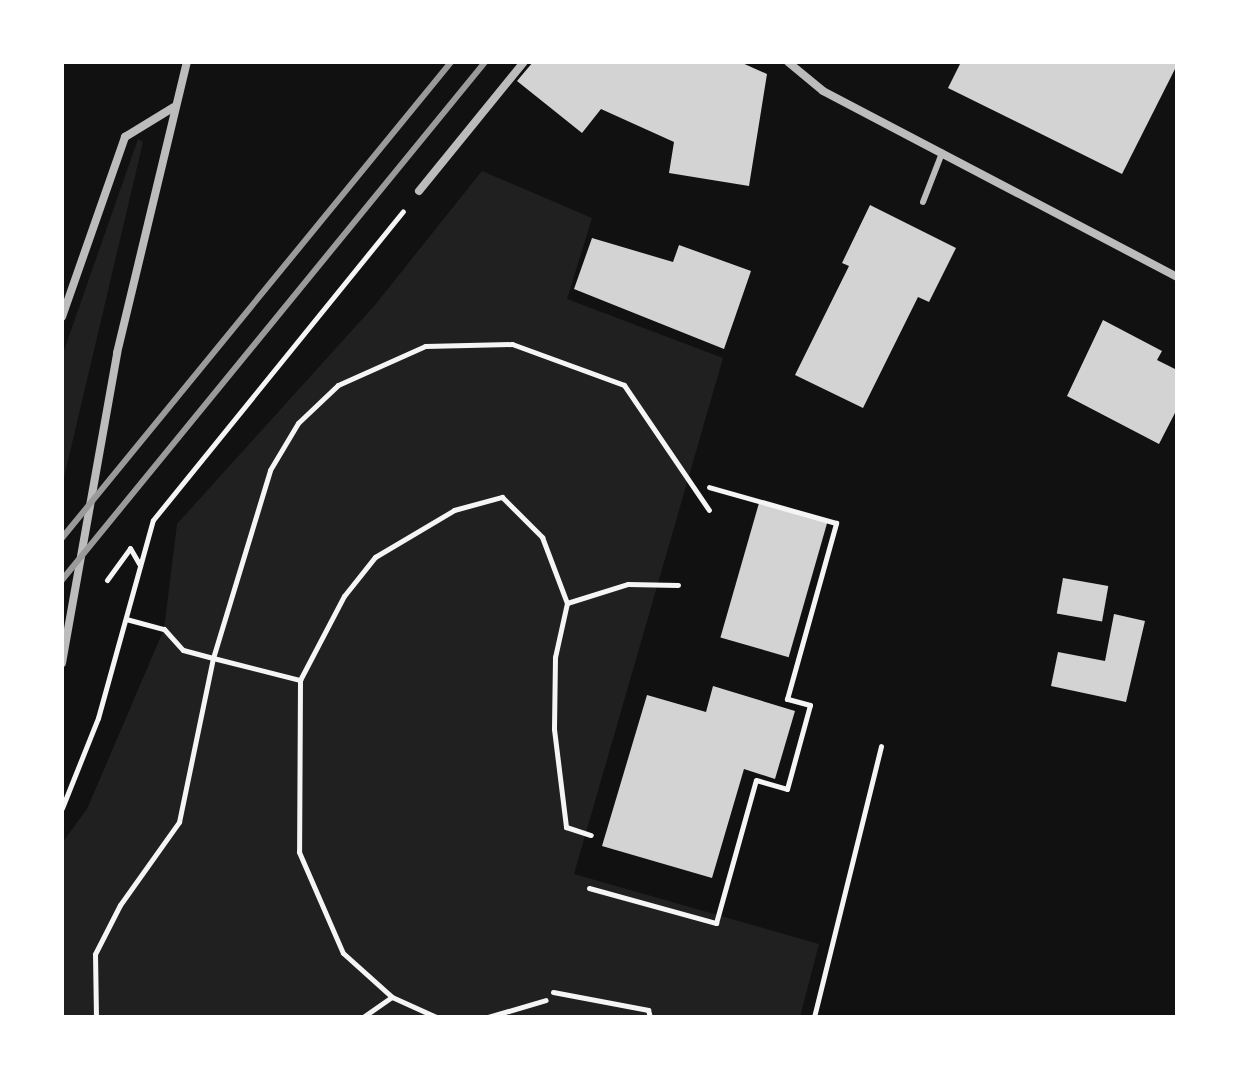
<!DOCTYPE html>
<style>
body{margin:0}
#map{position:relative;width:1239px;height:1079px;overflow:hidden;background:#111;font-family:Georgia,serif}
div>[style]{position:absolute}
.green>*{inset:0;background:#202020}
.building>*{inset:0;background:#d3d3d3;transform-origin:0 0}
.path>*{height:5px;margin:-2.5px;padding:0 2.5px;transform-origin:2.5px;border-radius:2.5px;background:#f5f5f5}
.service>*{height:6px;margin:-3px;padding:0 3px;transform-origin:3px;border-radius:3px;background:#bcbcbc}
.minor>*{height:8px;margin:-4px;padding:0 4px;transform-origin:4px;border-radius:4px;background:#bcbcbc}
.rail>*{height:6px;margin:-3px;padding:0 3px;transform-origin:3px;border-radius:3px;background:#9a9a9a}
span{translate:-50% -50%;white-space:nowrap;text-align:center;line-height:1.15;-webkit-text-stroke:6px #fff;paint-order:stroke}
.frame{position:absolute;inset:0;border:64px solid #fff;pointer-events:none}
</style>
<div id="map">
<div class="green">
<div style="clip-path:polygon(138px 139px,143px 142px,62px 486px,62px 356px)"></div>
<div style="clip-path:polygon(482px 171px,592px 218px,567px 299px,723px 358px,574px 874px,819px 944px,800px 1017px,62px 1017px,62px 843px,87px 809px,164px 629px,177px 524px,375px 305px)"></div>
</div>
<div class="building">
<div style="clip-path:polygon(533px 62px,740px 62px,767px 74px,749px 186px,669px 173px,674px 142px,601px 109px,582px 133px,517px 81px)"></div>
<div style="clip-path:polygon(961px 62px,1177px 62px,1177px 65px,1122px 174px,948px 88px)"></div>
<div style="clip-path:polygon(870px 205px,956px 248px,929px 302px,918px 297px,863px 408px,795px 375px,849px 266px,842px 263px)"></div>
<div style="clip-path:polygon(592px 238px,673px 262px,679px 245px,751px 271px,724px 349px,574px 289px)"></div>
<div style="clip-path:polygon(1103px 320px,1162px 351px,1157px 360px,1177px 370px,1177px 409px,1159px 444px,1067px 396px)"></div>
<div style="left:759px;top:503px;width:71px;height:140px;rotate:16deg"></div>
<div style="left:1063px;top:578px;width:46px;height:36px;rotate:10deg"></div>
<div style="clip-path:polygon(1114px 614px,1145px 621px,1126px 702px,1051px 686px,1058px 652px,1105px 661px)"></div>
<div style="clip-path:polygon(713px 686px,795px 711px,775px 779px,744px 769px,712px 878px,602px 846px,647px 695px,706px 712px)"></div>
</div>
<div class="path">
<div style="left:107px;top:580px;width:39px;rotate:-54deg"></div>
<div style="left:130px;top:548px;width:20px;rotate:60deg"></div>
<div style="left:567px;top:603px;width:64px;rotate:-17.3deg"></div>
<div style="left:628px;top:584px;width:50px;rotate:1.1deg"></div>
<div style="left:126px;top:619px;width:39px;rotate:15deg"></div>
<div style="left:164px;top:629px;width:28px;rotate:48deg"></div>
<div style="left:183px;top:650px;width:31px;rotate:15deg"></div>
<div style="left:213px;top:658px;width:196px;rotate:-73.1deg"></div>
<div style="left:270px;top:470px;width:55px;rotate:-59.2deg"></div>
<div style="left:298px;top:423px;width:55px;rotate:-43.5deg"></div>
<div style="left:338px;top:385px;width:95px;rotate:-24.1deg"></div>
<div style="left:425px;top:346px;width:87px;rotate:-1.3deg"></div>
<div style="left:512px;top:344px;width:119px;rotate:20.1deg"></div>
<div style="left:624px;top:385px;width:151px;rotate:55.8deg"></div>
<div style="left:300px;top:680px;width:172px;rotate:90.3deg"></div>
<div style="left:299px;top:852px;width:110px;rotate:66.5deg"></div>
<div style="left:343px;top:953px;width:66px;rotate:41.9deg"></div>
<div style="left:62px;top:808px;width:97px;rotate:-68.2deg"></div>
<div style="left:98px;top:718px;width:205px;rotate:-74.5deg"></div>
<div style="left:153px;top:520px;width:397px;rotate:-51deg"></div>
<div style="left:589px;top:888px;width:132px;rotate:15.4deg"></div>
<div style="left:716px;top:923px;width:148px;rotate:-74.4deg"></div>
<div style="left:756px;top:780px;width:32px;rotate:16deg"></div>
<div style="left:787px;top:789px;width:87px;rotate:-74.7deg"></div>
<div style="left:810px;top:705px;width:24px;rotate:-165deg"></div>
<div style="left:787px;top:699px;width:183px;rotate:-74.4deg"></div>
<div style="left:836px;top:523px;width:132px;rotate:-164.2deg"></div>
<div style="left:553px;top:992px;width:97px;rotate:10.7deg"></div>
<div style="left:648px;top:1010px;width:7px;rotate:74deg"></div>
<div style="left:96px;top:1017px;width:63px;rotate:-90.9deg"></div>
<div style="left:95px;top:954px;width:55px;rotate:-63deg"></div>
<div style="left:120px;top:905px;width:102px;rotate:-54.6deg"></div>
<div style="left:179px;top:822px;width:167px;rotate:-78.3deg"></div>
<div style="left:213px;top:658px;width:90px;rotate:14.2deg"></div>
<div style="left:300px;top:680px;width:95px;rotate:-62.4deg"></div>
<div style="left:344px;top:596px;width:50px;rotate:-51.5deg"></div>
<div style="left:375px;top:557px;width:92px;rotate:-30.7deg"></div>
<div style="left:454px;top:510px;width:50px;rotate:-15.2deg"></div>
<div style="left:502px;top:497px;width:57px;rotate:45deg"></div>
<div style="left:542px;top:537px;width:71px;rotate:69.3deg"></div>
<div style="left:567px;top:603px;width:55px;rotate:102.5deg"></div>
<div style="left:555px;top:657px;width:72px;rotate:90.8deg"></div>
<div style="left:554px;top:729px;width:99px;rotate:83deg"></div>
<div style="left:566px;top:827px;width:26px;rotate:18deg"></div>
<div style="left:363px;top:1017px;width:35px;rotate:-35deg"></div>
<div style="left:392px;top:997px;width:48px;rotate:24.4deg"></div>
<div style="left:488px;top:1017px;width:60px;rotate:-16.3deg"></div>
<div style="left:814px;top:1017px;width:279px;rotate:-76.1deg"></div>
</div>
<div class="service">
<div style="left:923px;top:202px;width:53px;rotate:-68.8deg"></div>
</div>
<div class="minor">
<div style="left:788px;top:62px;width:45px;rotate:39.6deg"></div>
<div style="left:823px;top:91px;width:400px;rotate:27.7deg"></div>
<div style="left:419px;top:191px;width:166px;rotate:-50.9deg"></div>
<div style="left:62px;top:317px;width:191px;rotate:-70.7deg"></div>
<div style="left:125px;top:137px;width:57px;rotate:-31.5deg"></div>
<div style="left:62px;top:663px;width:315px;rotate:-79.9deg"></div>
<div style="left:117px;top:353px;width:299px;rotate:-76.5deg"></div>
</div>
<div class="rail">
<div style="left:62px;top:538px;width:615px;rotate:-50.74deg"></div>
<div style="left:62px;top:580px;width:669px;rotate:-50.76deg"></div>
</div>
<div class="frame"></div>
</div>
